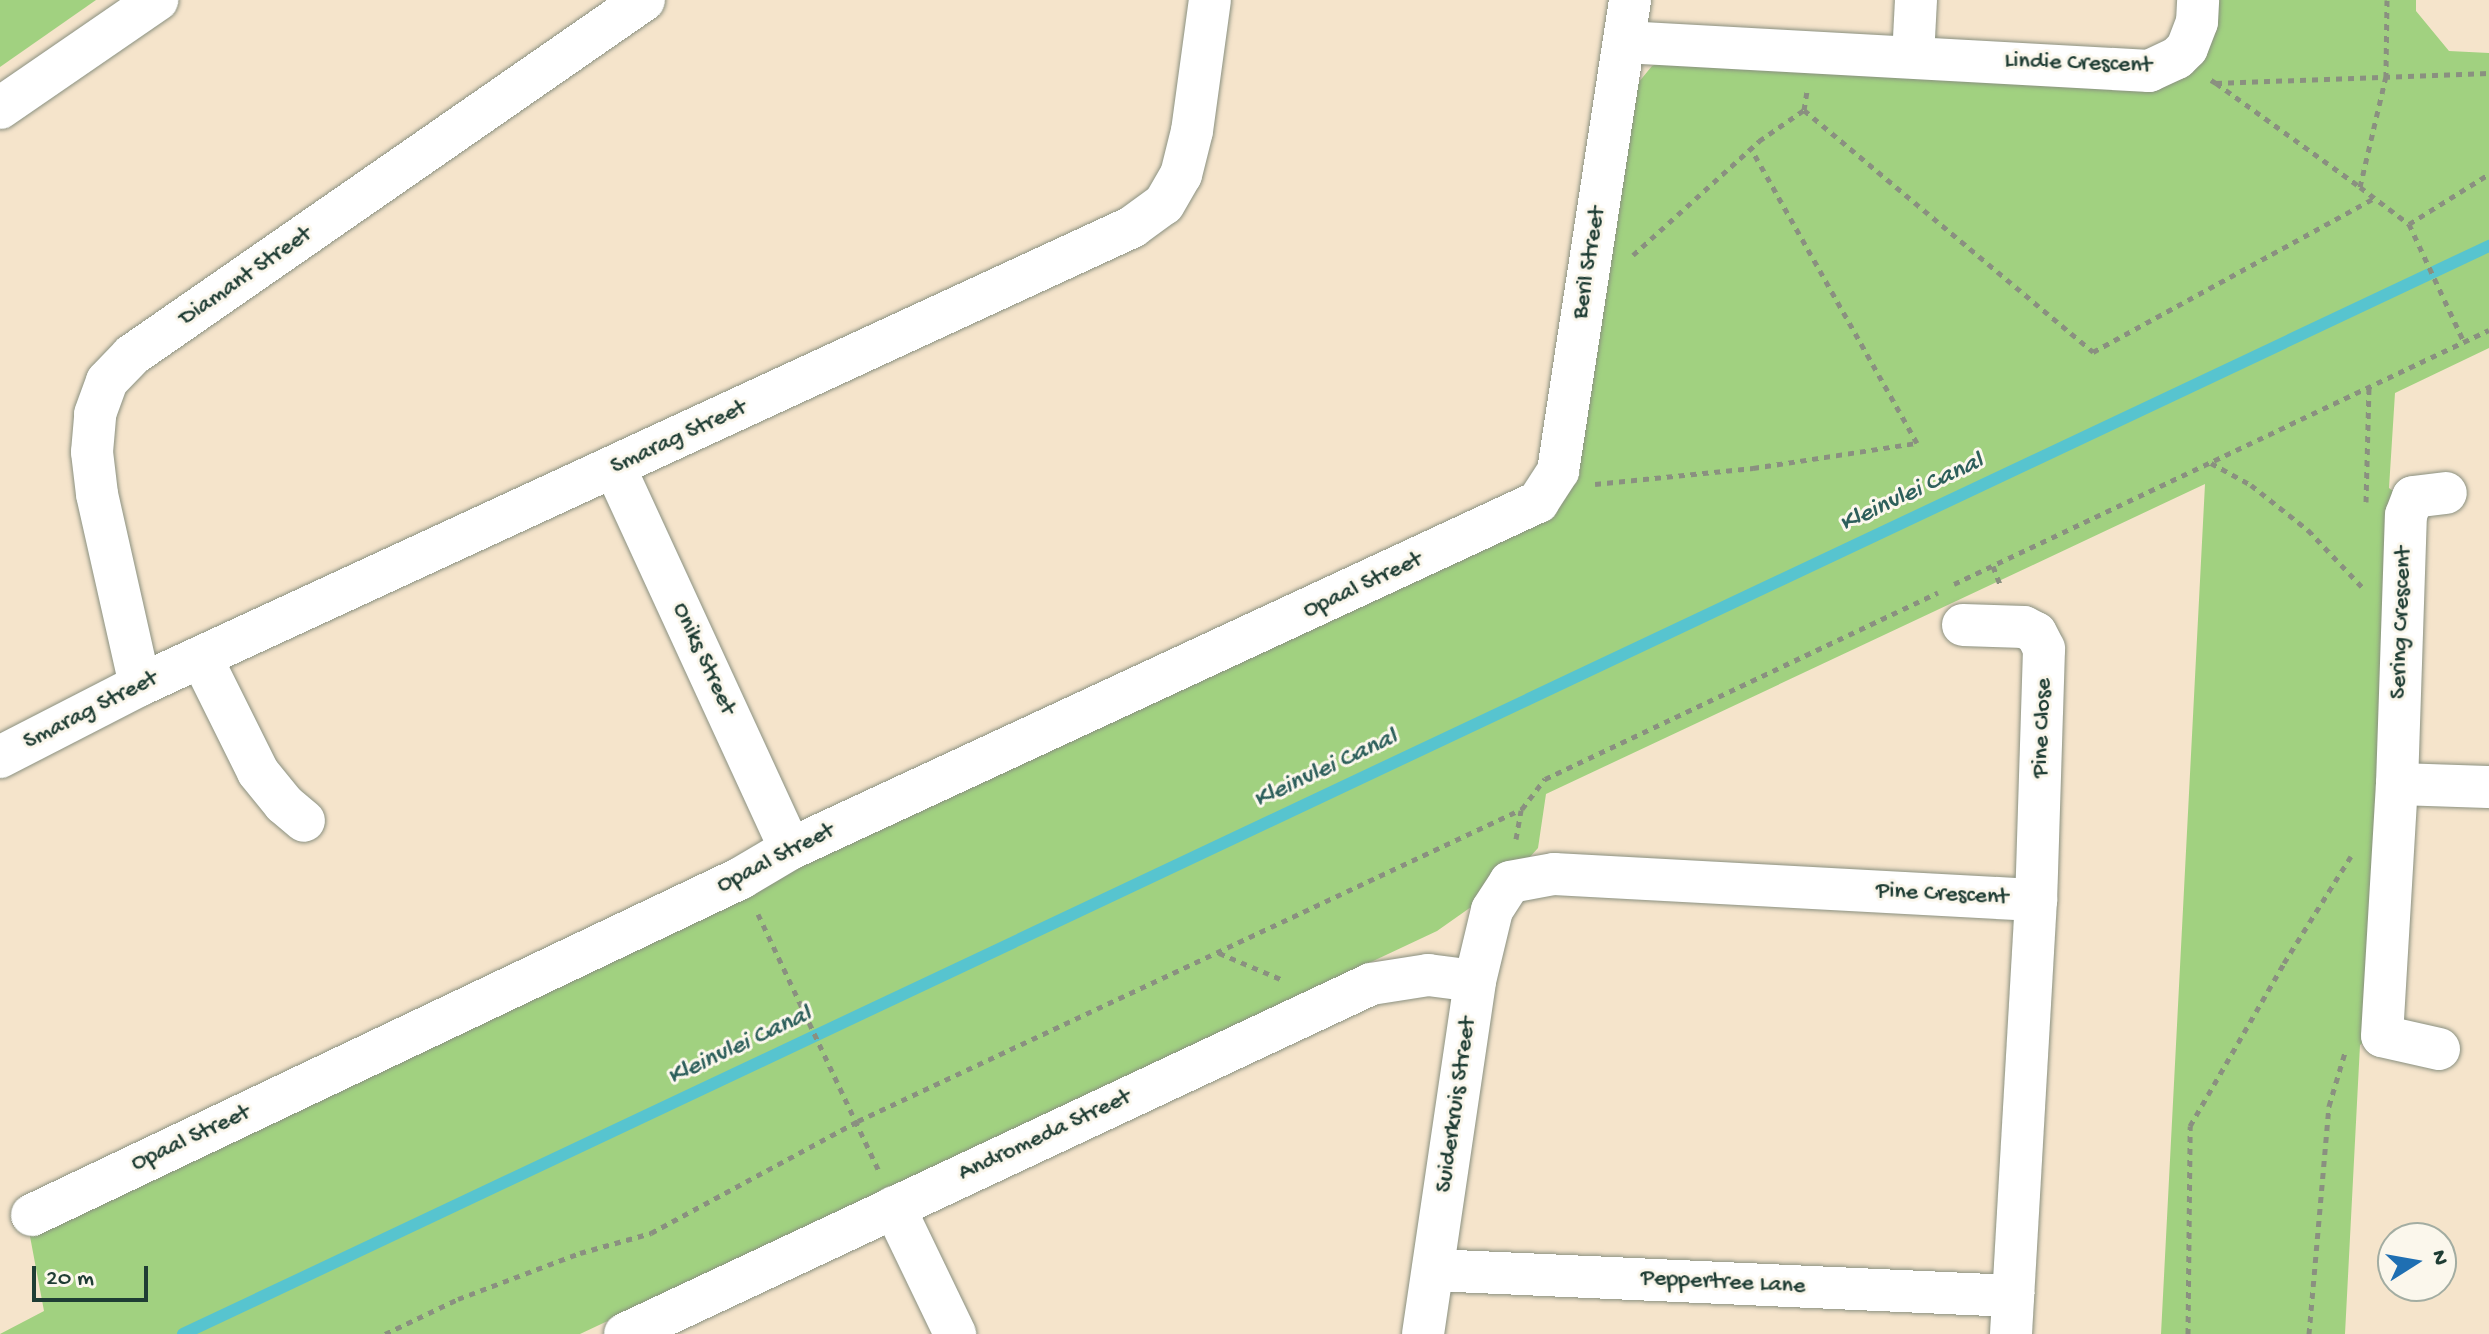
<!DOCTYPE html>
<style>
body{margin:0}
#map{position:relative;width:2489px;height:1334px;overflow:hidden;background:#f5e4cb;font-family:"Gochi Hand",sans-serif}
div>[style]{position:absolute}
.green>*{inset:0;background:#a1d180}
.stream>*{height:12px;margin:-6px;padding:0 6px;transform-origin:6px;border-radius:6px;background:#57c4cf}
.path>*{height:5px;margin-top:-2.5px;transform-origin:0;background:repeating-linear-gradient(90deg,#8a9080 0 6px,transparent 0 12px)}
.roads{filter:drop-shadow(0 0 2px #8a9080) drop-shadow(0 0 2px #8a9080)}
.minor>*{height:42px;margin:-21px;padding:0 21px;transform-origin:21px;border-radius:21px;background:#fff}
span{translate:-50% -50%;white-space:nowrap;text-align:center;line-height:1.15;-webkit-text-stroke:6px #fbf7ec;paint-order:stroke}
.street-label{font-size:24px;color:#1f3d34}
.water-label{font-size:26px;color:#2d5f5b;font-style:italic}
.north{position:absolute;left:2377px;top:1222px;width:80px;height:80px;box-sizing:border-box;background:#fbf7ec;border:2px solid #a3ada2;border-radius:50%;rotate:79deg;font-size:22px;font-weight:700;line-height:32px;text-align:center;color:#1f3d34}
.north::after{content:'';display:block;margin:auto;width:28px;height:36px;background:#1f6fb2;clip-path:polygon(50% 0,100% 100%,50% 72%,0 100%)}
.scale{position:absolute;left:32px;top:1266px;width:116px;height:36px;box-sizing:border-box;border:4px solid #1f3d34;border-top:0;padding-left:10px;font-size:24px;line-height:28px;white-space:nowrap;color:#1f3d34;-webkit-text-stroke:6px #fbf7ec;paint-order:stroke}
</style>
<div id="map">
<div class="green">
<div style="clip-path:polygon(0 0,96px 0,0 67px)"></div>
<div style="clip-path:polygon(2211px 0,2416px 0,2416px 11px,2449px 51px,2489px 53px,2489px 348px,2395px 393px,2389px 488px,2397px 494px,2369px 1038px,2360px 1045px,2345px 1334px,2161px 1334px,2205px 484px,1546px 794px,1538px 848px,1508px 881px,1437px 931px,580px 1334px,0 1334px,44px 1311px,29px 1231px,1536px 520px,1638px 83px,1652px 66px,1661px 62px,2143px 86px)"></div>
</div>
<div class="stream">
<div style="left:183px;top:1334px;width:2550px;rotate:-25.26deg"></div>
</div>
<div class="path">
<div style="left:2387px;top:0;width:76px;rotate:90.8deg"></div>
<div style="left:2386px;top:76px;width:114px;rotate:103.2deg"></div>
<div style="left:2360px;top:187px;width:61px;rotate:37.1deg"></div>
<div style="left:2409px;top:224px;width:130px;rotate:65deg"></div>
<div style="left:2211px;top:80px;width:6px;rotate:31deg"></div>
<div style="left:2216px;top:83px;width:273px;rotate:-2.1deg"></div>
<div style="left:2216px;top:83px;width:178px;rotate:35.8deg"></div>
<div style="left:1804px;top:110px;width:377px;rotate:39.9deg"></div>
<div style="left:2093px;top:352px;width:320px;rotate:-28.7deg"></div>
<div style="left:2409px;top:224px;width:94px;rotate:-32deg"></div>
<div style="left:1633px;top:255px;width:170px;rotate:-42.1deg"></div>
<div style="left:1759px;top:141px;width:55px;rotate:-34.6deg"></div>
<div style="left:1804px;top:110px;width:18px;rotate:-81deg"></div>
<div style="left:2211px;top:463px;width:46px;rotate:28.8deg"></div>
<div style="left:2251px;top:485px;width:73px;rotate:38.3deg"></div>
<div style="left:2308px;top:530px;width:80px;rotate:46.5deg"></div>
<div style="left:1595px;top:484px;width:159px;rotate:-5.8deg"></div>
<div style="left:1753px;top:468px;width:166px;rotate:-8.7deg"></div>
<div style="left:1917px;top:443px;width:338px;rotate:-119.4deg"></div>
<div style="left:2366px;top:502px;width:115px;rotate:-88.5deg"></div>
<div style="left:1993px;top:566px;width:22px;rotate:69deg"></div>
<div style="left:1954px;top:584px;width:592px;rotate:-25.4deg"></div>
<div style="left:1516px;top:839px;width:29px;rotate:-80deg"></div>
<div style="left:758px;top:914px;width:286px;rotate:64.8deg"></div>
<div style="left:1219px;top:953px;width:69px;rotate:22.9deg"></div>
<div style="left:385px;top:1334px;width:81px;rotate:-25.6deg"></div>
<div style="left:458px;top:1299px;width:130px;rotate:-20.7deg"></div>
<div style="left:580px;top:1253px;width:74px;rotate:-15.7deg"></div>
<div style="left:651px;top:1233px;width:235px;rotate:-28.4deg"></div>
<div style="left:858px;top:1121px;width:734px;rotate:-25.17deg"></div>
<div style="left:1522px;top:809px;width:38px;rotate:-53deg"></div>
<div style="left:1545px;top:779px;width:435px;rotate:-25.4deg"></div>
<div style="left:2188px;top:1334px;width:208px;rotate:-89.4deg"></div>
<div style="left:2190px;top:1126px;width:188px;rotate:-60deg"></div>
<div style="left:2284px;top:963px;width:126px;rotate:-57.9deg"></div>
<div style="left:2309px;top:1334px;width:229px;rotate:-85deg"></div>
<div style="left:2329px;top:1106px;width:59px;rotate:-73.4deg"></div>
</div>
<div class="roads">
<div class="minor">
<div style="left:1624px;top:42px;width:526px;rotate:3.16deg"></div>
<div style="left:2149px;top:71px;width:31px;rotate:-25deg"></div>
<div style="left:2177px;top:58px;width:14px;rotate:-45deg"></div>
<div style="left:2187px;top:48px;width:28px;rotate:-69deg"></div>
<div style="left:2197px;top:22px;width:22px;rotate:-87deg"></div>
<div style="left:1913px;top:57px;width:57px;rotate:-87deg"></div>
<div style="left:0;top:108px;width:191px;rotate:-34.5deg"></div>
<div style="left:615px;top:468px;width:419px;rotate:65.3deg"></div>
<div style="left:1963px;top:625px;width:61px;rotate:1.9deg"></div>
<div style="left:2024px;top:627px;width:13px;rotate:27deg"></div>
<div style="left:2036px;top:633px;width:18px;rotate:63deg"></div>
<div style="left:2044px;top:649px;width:251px;rotate:91.8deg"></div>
<div style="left:201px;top:657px;width:128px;rotate:63.6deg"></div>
<div style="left:258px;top:772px;width:41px;rotate:50.9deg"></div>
<div style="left:284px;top:804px;width:26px;rotate:40deg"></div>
<div style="left:140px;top:685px;width:196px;rotate:-102.7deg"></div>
<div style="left:97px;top:494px;width:42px;rotate:-96.8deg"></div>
<div style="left:92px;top:452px;width:38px;rotate:-85deg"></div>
<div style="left:95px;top:414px;width:35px;rotate:-70deg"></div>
<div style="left:107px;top:381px;width:36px;rotate:-46deg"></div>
<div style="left:132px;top:355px;width:623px;rotate:-34.74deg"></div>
<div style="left:0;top:757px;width:157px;rotate:-27.2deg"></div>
<div style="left:140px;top:685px;width:1093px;rotate:-24.78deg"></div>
<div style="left:1132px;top:227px;width:39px;rotate:-36deg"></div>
<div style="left:1164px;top:204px;width:34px;rotate:-60deg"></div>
<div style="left:1181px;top:175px;width:45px;rotate:-76deg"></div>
<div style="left:1192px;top:131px;width:132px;rotate:-82.2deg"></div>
<div style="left:2397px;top:784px;width:92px;rotate:1.9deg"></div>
<div style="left:2439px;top:1049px;width:58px;rotate:-167.2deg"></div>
<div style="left:2382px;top:1036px;width:252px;rotate:-86.6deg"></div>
<div style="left:2397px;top:784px;width:269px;rotate:-88.1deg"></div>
<div style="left:2406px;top:515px;width:19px;rotate:-69deg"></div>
<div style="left:2413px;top:497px;width:33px;rotate:-7deg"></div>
<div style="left:894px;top:1207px;width:141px;rotate:64.3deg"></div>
<div style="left:32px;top:1215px;width:785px;rotate:-25.42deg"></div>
<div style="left:741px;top:878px;width:57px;rotate:-30.6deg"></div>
<div style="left:790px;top:849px;width:825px;rotate:-24.89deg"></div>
<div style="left:1538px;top:502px;width:37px;rotate:-57deg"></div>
<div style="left:1558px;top:471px;width:476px;rotate:-81.3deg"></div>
<div style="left:1433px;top:1270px;width:581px;rotate:2.57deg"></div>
<div style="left:625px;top:1334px;width:824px;rotate:-25.13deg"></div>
<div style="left:1371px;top:984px;width:58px;rotate:-9deg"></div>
<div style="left:1428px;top:975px;width:47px;rotate:7.3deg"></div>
<div style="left:1423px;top:1334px;width:357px;rotate:-81.6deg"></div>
<div style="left:1475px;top:981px;width:73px;rotate:-76.5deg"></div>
<div style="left:1492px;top:910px;width:33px;rotate:-57deg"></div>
<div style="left:1510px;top:882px;width:45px;rotate:-10.3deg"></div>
<div style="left:1554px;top:874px;width:483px;rotate:3.1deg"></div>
<div style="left:2036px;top:900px;width:435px;rotate:93.3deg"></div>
</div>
</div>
<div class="street-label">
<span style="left:2078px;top:64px;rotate:2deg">Lindie Crescent</span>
<span style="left:1590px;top:263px;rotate:-81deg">Beril Street</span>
<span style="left:246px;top:277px;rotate:-35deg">Diamant Street</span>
<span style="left:679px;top:438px;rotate:-25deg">Smarag Street</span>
<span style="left:1363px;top:586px;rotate:-25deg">Opaal Street</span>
<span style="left:2402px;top:623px;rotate:-88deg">Sering Crescent</span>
<span style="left:703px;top:659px;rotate:65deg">Oniks Street</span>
<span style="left:91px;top:711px;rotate:-27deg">Smarag Street</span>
<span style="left:2043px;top:728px;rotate:-88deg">Pine Close</span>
<span style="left:776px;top:859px;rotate:-27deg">Opaal Street</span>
<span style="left:1942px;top:895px;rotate:3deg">Pine Crescent</span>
<span style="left:1457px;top:1105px;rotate:-82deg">Suiderkruis Street</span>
<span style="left:1045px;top:1136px;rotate:-25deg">Andromeda Street</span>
<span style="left:191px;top:1139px;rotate:-25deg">Opaal Street</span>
<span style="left:1723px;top:1283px;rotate:3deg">Peppertree Lane</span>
</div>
<div class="water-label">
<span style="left:1912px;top:494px;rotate:-25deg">Kleinvlei Canal</span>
<span style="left:1326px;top:770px;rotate:-25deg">Kleinvlei Canal</span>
<span style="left:740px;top:1047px;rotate:-25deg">Kleinvlei Canal</span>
</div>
<div class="north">N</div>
<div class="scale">20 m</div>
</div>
